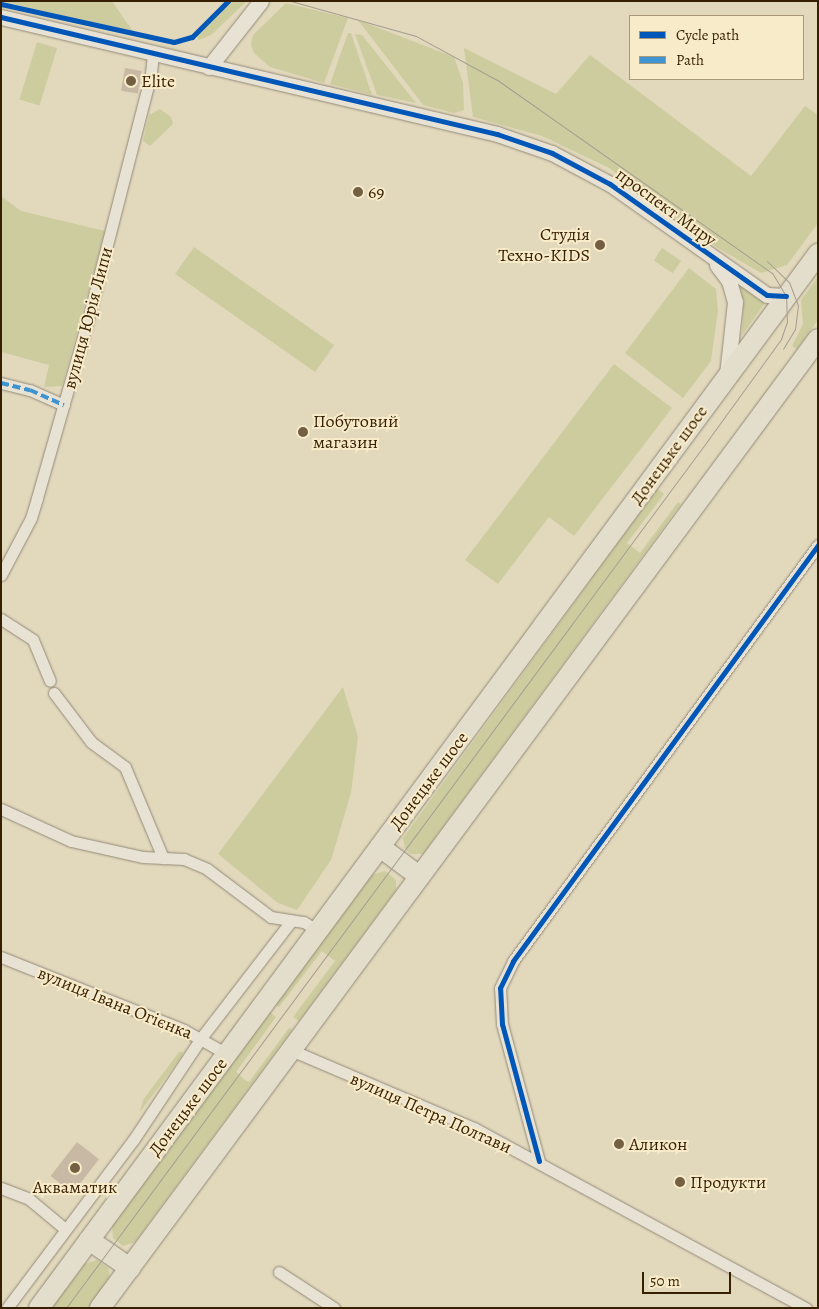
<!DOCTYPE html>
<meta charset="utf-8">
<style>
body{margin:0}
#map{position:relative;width:819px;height:1309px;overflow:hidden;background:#e2d8bc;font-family:Alegreya,serif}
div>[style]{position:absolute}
.green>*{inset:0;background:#cdcc9f;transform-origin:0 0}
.building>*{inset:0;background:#c8b9a4;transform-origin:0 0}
.roads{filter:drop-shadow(0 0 1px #938a77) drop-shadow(0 0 1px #938a77)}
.street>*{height:11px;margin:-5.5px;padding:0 5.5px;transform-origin:5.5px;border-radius:5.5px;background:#e7e2d4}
.secondary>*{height:15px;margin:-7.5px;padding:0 7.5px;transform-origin:7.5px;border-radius:7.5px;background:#e7e2d4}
.highway>*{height:20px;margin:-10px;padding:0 10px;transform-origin:10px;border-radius:10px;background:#e3ddcc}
.tram>*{height:1px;margin:-0.5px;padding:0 0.5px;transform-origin:0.5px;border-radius:0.5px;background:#a59e91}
.quiet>*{height:4px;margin-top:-2px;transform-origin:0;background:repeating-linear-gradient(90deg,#3e94d0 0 8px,transparent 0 12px)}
.cycleway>*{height:5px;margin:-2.5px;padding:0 2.5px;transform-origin:2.5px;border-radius:2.5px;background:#0057b8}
.dots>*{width:14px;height:14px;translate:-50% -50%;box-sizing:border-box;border:2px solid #f7ebc9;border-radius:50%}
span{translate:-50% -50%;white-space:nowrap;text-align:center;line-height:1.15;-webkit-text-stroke:4px #f7ebc9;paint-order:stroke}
.poi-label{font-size:18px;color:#371f01}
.left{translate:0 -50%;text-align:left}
.right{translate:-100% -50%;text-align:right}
.street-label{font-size:18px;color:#371f01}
.frame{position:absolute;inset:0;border:2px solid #371f01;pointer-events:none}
.legend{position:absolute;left:629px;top:15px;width:175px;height:65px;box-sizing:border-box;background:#f7ebc9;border:1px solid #aa9979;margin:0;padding:6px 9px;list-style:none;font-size:15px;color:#371f01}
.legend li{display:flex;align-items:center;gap:10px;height:25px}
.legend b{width:25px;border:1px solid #aa9979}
.scale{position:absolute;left:642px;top:1272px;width:89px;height:22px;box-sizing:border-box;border:2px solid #371f01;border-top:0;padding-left:6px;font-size:15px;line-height:18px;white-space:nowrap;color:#371f01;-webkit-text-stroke:4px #f7ebc9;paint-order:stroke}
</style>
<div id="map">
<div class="green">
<div style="clip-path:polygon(1px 1px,112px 1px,134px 33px,66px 17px)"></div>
<div style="clip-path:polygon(230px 1px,247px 1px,211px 35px,199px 40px,196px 36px)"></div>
<div style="clip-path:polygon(286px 3px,348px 18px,324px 83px,270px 67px,254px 53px,251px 45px,253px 35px)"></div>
<div style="clip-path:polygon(358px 20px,454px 57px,463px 83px,464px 110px,454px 113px,423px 105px)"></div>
<div style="clip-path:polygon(348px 33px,351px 33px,372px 95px,330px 84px)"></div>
<div style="clip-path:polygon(355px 34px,362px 35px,416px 103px,377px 95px)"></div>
<div style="left:37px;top:42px;width:21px;height:60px;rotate:17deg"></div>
<div style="clip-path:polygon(464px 48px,556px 94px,590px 55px,751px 176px,805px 106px,818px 115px,818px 223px,787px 265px,761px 273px,718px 248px,609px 168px,542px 136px,473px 117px)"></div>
<div style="clip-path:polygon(160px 109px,171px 117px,173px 124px,150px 146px,143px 141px,149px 115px)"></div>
<div style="clip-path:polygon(1px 196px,21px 211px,105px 231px,62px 386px,44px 387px,49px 365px,1px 352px)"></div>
<div style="left:194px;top:247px;width:171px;height:33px;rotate:35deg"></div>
<div style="left:662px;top:248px;width:23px;height:15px;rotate:34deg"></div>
<div style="clip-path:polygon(689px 268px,716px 289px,718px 311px,711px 361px,683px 398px,625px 353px)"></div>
<div style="clip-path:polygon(818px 277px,818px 320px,797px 349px,792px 346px,803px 324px,801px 300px)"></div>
<div style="clip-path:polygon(740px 281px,767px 300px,742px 335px,743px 313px)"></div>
<div style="clip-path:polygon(614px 364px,672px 408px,574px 536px,549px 517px,498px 584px,465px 560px)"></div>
<div style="clip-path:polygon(657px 489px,664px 494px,627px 543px,640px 553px,678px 502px,681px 504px,423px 854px,411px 854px,405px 849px,403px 838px)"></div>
<div style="clip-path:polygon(343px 687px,358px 737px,351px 793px,331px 860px,297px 910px,278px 903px,218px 854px)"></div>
<div style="clip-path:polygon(385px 871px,396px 880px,396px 890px,299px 1021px,293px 1017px,335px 961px,322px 951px,279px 1007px,276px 1005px,372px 875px)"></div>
<div style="clip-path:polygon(270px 1012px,276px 1017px,236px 1072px,245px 1080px,249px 1082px,289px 1028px,292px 1030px,135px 1242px,123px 1246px,113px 1238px,112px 1225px)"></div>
<div style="clip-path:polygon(179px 1052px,183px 1052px,182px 1056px,140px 1112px,143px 1100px)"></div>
<div style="clip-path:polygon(97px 1260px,108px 1268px,110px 1276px,88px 1308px,52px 1308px,84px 1264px)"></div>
</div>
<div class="building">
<div style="left:125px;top:68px;width:17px;height:23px;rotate:10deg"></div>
<div style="left:77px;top:1142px;width:28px;height:43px;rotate:38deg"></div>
</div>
<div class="roads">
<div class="street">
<div style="left:1px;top:383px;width:30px;rotate:14deg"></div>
<div style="left:30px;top:390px;width:37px;rotate:24deg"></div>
<div style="left:1px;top:575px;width:64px;rotate:-62.2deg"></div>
<div style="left:31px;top:518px;width:21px;rotate:-73deg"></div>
<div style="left:37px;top:498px;width:182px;rotate:-74.1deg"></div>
<div style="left:87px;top:323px;width:258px;rotate:-75.6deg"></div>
<div style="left:151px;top:73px;width:20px;rotate:-84deg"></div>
<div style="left:1px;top:619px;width:38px;rotate:33deg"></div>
<div style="left:33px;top:640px;width:44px;rotate:67.5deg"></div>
<div style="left:54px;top:693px;width:61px;rotate:52.9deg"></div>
<div style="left:91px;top:742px;width:42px;rotate:36.3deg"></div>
<div style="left:125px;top:767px;width:99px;rotate:67.3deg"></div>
<div style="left:1px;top:809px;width:77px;rotate:24.6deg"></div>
<div style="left:71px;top:841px;width:74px;rotate:12.5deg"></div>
<div style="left:143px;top:857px;width:41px;rotate:2.8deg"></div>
<div style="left:184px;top:859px;width:25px;rotate:23deg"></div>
<div style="left:207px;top:869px;width:80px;rotate:36.9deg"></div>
<div style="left:271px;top:917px;width:33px;rotate:9deg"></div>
<div style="left:304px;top:922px;width:17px;rotate:33deg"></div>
<div style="left:1px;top:957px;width:197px;rotate:21.7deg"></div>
<div style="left:184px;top:1030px;width:49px;rotate:29.2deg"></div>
<div style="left:291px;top:1050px;width:199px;rotate:23.1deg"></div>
<div style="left:474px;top:1128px;width:378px;rotate:28.5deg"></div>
<div style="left:539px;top:1161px;width:142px;rotate:-105.1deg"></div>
<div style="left:502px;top:1024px;width:36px;rotate:-93deg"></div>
<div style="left:500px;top:988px;width:30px;rotate:-64deg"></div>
<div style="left:513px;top:961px;width:516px;rotate:-53.75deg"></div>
<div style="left:1px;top:1188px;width:30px;rotate:21deg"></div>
<div style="left:29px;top:1199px;width:47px;rotate:39.8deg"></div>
<div style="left:279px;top:1272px;width:66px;rotate:33.2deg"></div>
<div style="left:7px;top:1308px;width:211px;rotate:-53.1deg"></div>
<div style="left:134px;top:1139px;width:121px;rotate:-56.4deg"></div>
<div style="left:201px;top:1038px;width:148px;rotate:-52.4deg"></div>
</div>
<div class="secondary">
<div style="left:1px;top:17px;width:510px;rotate:13.27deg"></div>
<div style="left:497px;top:134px;width:58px;rotate:19.1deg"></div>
<div style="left:552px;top:153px;width:66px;rotate:28.1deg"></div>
<div style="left:610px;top:184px;width:192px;rotate:35.3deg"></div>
<div style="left:767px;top:295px;width:19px;rotate:3deg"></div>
<div style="left:209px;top:67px;width:84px;rotate:-51.8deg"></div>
<div style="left:717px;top:265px;width:20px;rotate:53deg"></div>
<div style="left:729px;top:281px;width:22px;rotate:74deg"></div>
<div style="left:735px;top:302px;width:72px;rotate:96.3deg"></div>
</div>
<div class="highway">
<div style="left:380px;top:847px;width:49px;rotate:36.6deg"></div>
<div style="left:89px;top:1240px;width:50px;rotate:34.3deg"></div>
<div style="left:39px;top:1308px;width:1311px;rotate:-53.53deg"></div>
<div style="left:100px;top:1308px;width:1206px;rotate:-53.46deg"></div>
</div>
</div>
<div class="tram">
<div style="left:767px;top:261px;width:30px;rotate:44deg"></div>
<div style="left:789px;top:282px;width:25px;rotate:69deg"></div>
<div style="left:798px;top:305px;width:24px;rotate:97deg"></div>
<div style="left:795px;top:329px;width:23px;rotate:121deg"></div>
<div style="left:66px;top:1308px;width:1080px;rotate:-53.51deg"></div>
<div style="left:708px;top:440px;width:125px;rotate:-54.1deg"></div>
<div style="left:781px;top:339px;width:18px;rotate:-71deg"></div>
<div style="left:787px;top:322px;width:26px;rotate:-92deg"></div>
<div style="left:786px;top:296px;width:27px;rotate:-121deg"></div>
<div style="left:772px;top:273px;width:336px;rotate:-144.9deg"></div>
<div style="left:497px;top:80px;width:92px;rotate:-151.5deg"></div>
<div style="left:416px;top:36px;width:130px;rotate:-164.4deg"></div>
</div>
<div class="quiet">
<div style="left:1px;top:383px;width:30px;rotate:14deg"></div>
<div style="left:30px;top:390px;width:37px;rotate:24deg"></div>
</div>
<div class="cycleway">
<div style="left:1px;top:4px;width:177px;rotate:12.4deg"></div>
<div style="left:174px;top:42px;width:19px;rotate:-16deg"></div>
<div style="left:192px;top:37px;width:51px;rotate:-45deg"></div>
<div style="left:1px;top:17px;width:510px;rotate:13.27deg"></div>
<div style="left:497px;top:134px;width:58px;rotate:19.1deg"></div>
<div style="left:552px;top:153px;width:66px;rotate:28.1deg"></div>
<div style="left:610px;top:184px;width:192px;rotate:35.3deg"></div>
<div style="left:767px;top:295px;width:19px;rotate:3deg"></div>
<div style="left:539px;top:1161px;width:142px;rotate:-105.1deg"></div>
<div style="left:502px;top:1024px;width:36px;rotate:-93deg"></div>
<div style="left:500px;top:988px;width:30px;rotate:-64deg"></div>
<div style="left:513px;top:961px;width:516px;rotate:-53.75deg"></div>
</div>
<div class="dots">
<div style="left:131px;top:81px;background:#736042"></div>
<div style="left:358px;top:192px;background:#736042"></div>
<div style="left:600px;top:245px;background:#736042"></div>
<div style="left:303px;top:432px;background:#736042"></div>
<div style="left:619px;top:1144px;background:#736042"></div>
<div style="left:75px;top:1168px;background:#736042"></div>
<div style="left:680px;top:1182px;background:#736042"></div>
</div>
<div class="poi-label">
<span class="left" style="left:141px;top:81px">Elite</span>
<span class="left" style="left:368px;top:192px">69</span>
<span class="right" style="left:590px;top:245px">Студія<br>Техно-KIDS</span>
<span class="left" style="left:313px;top:432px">Побутовий<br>магазин</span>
<span class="left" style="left:629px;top:1144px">Аликон</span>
<span class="left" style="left:690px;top:1182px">Продукти</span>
<span style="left:75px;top:1187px">Акваматик</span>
</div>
<div class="street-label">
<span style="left:666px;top:207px;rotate:36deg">проспект Миру</span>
<span style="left:88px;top:318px;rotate:-75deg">вулиця Юрія Липи</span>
<span style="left:669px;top:455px;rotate:-54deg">Донецьке шосе</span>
<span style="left:429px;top:781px;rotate:-53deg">Донецьке шосе</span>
<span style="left:115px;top:1003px;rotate:22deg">вулиця Івана Огієнка</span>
<span style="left:188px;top:1107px;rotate:-53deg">Донецьке шосе</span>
<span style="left:431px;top:1113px;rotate:24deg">вулиця Петра Полтави</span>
</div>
<div class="frame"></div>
<ul class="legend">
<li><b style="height:6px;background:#0057b8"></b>Cycle path</li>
<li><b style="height:6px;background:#3e94d0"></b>Path</li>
</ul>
<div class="scale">50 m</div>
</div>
